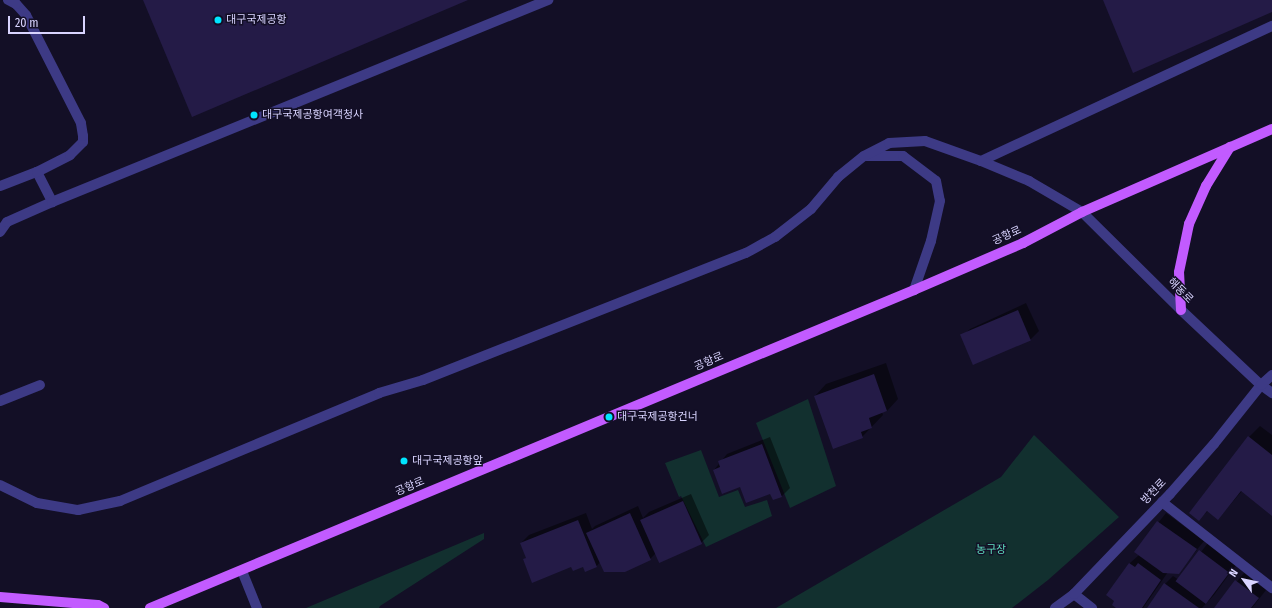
<!DOCTYPE html>
<meta charset="utf-8">
<style>
body{margin:0}
#map{position:relative;width:1272px;height:608px;overflow:hidden;background:#130f26;font-family:"Fira Sans Condensed","Noto Sans KR",sans-serif}
div>[style]{position:absolute}
.green>*{inset:0;background:#12302f}
.shadow>*{inset:0;background:#0007}
.building>*{inset:0;background:#241b47;transform-origin:0 0}
.minor>*{height:10px;margin:-5px;padding:0 5px;transform-origin:5px;border-radius:5px;background:#3d3a85}
.major>*{height:10px;margin:-5px;padding:0 5px;transform-origin:5px;border-radius:5px;background:#c25bff}
.dots>*{width:11px;height:11px;translate:-50% -50%;box-sizing:border-box;border:2px solid #130f26;border-radius:50%}
span{translate:-50% -50%;white-space:nowrap;text-align:center;line-height:1.15;-webkit-text-stroke:3px #130f26;paint-order:stroke}
.poi-label{font-size:11px;color:#d9d4ff}
.left{translate:0 -50%;text-align:left}
.street-label{font-size:11px;color:#d9d4ff}
.park-label{font-size:11px;color:#5fe0c0}
.north{position:absolute;left:1224px;top:560px;width:40px;height:40px;-webkit-text-stroke:3px #130f26;paint-order:stroke;rotate:303deg;font-size:11px;font-weight:700;line-height:16px;text-align:center;color:#d9d4ff}
.north::after{content:'';display:block;margin:auto;width:14px;height:18px;background:#d9d4ff;clip-path:polygon(50% 0,100% 100%,50% 72%,0 100%)}
.scale{position:absolute;left:8px;top:16px;width:77px;height:18px;box-sizing:border-box;border:2px solid #d9d4ff;border-top:0;padding-left:5px;font-size:12px;line-height:14px;white-space:nowrap;color:#d9d4ff;-webkit-text-stroke:3px #130f26;paint-order:stroke}
</style>
<div id="map">
<div class="green">
<div style="clip-path:polygon(808px 399px,836px 486px,790px 508px,756px 423px)"></div>
<div style="clip-path:polygon(1034px 435px,1119px 517px,1048px 580px,1012px 608px,776px 608px,1001px 477px)"></div>
<div style="clip-path:polygon(701px 450px,719px 497px,738px 490px,745px 507px,767px 500px,772px 516px,706px 547px,681px 496px,679px 497px,665px 463px)"></div>
<div style="clip-path:polygon(484px 533px,484px 539px,380px 606px,379px 608px,306px 608px)"></div>
</div>
<div class="shadow">
<div style="clip-path:polygon(1026px 303px,1039px 331px,1031px 339px,974px 364px,962px 337px,970px 329px)"></div>
<div style="clip-path:polygon(886px 363px,898px 399px,887px 411px,882px 412px,883px 415px,862px 437px,815px 396px,826px 384px)"></div>
<div style="clip-path:polygon(1260px 426px,1272px 435px,1272px 514px,1242px 491px,1218px 519px,1208px 511px,1199px 519px,1249px 437px)"></div>
<div style="clip-path:polygon(770px 437px,790px 488px,782px 496px,773px 499px,770px 493px,741px 486px,714px 470px,727px 454px)"></div>
<div style="clip-path:polygon(691px 494px,709px 535px,701px 543px,656px 553px,650px 559px,600px 562px,596px 567px,572px 566px,524px 560px,527px 557px,521px 543px,529px 535px,586px 513px,592px 529px,595px 526px,638px 506px,643px 518px,649px 512px)"></div>
<div style="clip-path:polygon(1166px 513px,1204px 541px,1178px 573px,1168px 572px,1143px 608px,1118px 608px,1115px 601px,1108px 595px,1130px 563px,1139px 555px,1135px 552px)"></div>
<div style="clip-path:polygon(1208px 543px,1236px 565px,1214px 595px,1202px 608px,1148px 608px,1165px 584px,1173px 576px,1179px 580px)"></div>
<div style="clip-path:polygon(1244px 573px,1266px 590px,1252px 608px,1215px 608px)"></div>
</div>
<div class="building">
<div style="clip-path:polygon(143px 0,468px 0,192px 117px)"></div>
<div style="clip-path:polygon(1103px 0,1272px 0,1272px 12px,1133px 73px)"></div>
<div style="left:1018px;top:310px;width:33px;height:63px;rotate:67deg"></div>
<div style="clip-path:polygon(874px 374px,887px 411px,869px 418px,872px 428px,861px 432px,863px 438px,833px 449px,814px 396px)"></div>
<div style="clip-path:polygon(1248px 436px,1272px 455px,1272px 516px,1241px 491px,1218px 520px,1207px 511px,1199px 521px,1189px 513px)"></div>
<div style="clip-path:polygon(762px 444px,782px 497px,773px 500px,770px 494px,746px 503px,740px 487px,722px 494px,713px 470px,720px 467px,718px 461px)"></div>
<div style="left:683px;top:501px;width:47px;height:47px;rotate:66deg"></div>
<div style="clip-path:polygon(630px 513px,651px 560px,625px 572px,604px 572px,586px 533px)"></div>
<div style="clip-path:polygon(578px 520px,597px 567px,585px 572px,583px 567px,573px 571px,571px 567px,532px 583px,523px 559px,526px 558px,520px 543px)"></div>
<div style="clip-path:polygon(1157px 521px,1197px 549px,1179px 574px,1163px 573px,1134px 552px)"></div>
<div style="left:1199px;top:550px;width:38px;height:39px;rotate:37deg"></div>
<div style="clip-path:polygon(1129px 563px,1135px 567px,1138px 563px,1161px 580px,1142px 608px,1116px 608px,1112px 605px,1114px 601px,1106px 595px)"></div>
<div style="clip-path:polygon(1235px 580px,1259px 598px,1251px 608px,1214px 608px)"></div>
<div style="clip-path:polygon(1164px 583px,1199px 608px,1147px 608px)"></div>
</div>
<div class="minor">
<div style="left:866px;top:156px;width:37px"></div>
<div style="left:903px;top:156px;width:41px;rotate:37.1deg"></div>
<div style="left:936px;top:181px;width:20px;rotate:79deg"></div>
<div style="left:940px;top:201px;width:41px;rotate:102.7deg"></div>
<div style="left:931px;top:241px;width:52px;rotate:109.1deg"></div>
<div style="left:981px;top:161px;width:321px;rotate:-24.9deg"></div>
<div style="left:37px;top:172px;width:34px;rotate:63deg"></div>
<div style="left:0;top:186px;width:40px;rotate:-21deg"></div>
<div style="left:37px;top:172px;width:37px;rotate:-27deg"></div>
<div style="left:70px;top:155px;width:18px;rotate:-45deg"></div>
<div style="left:83px;top:142px;width:6px;rotate:-90deg"></div>
<div style="left:83px;top:136px;width:13px;rotate:-99deg"></div>
<div style="left:81px;top:123px;width:121px;rotate:-117deg"></div>
<div style="left:26px;top:15px;width:15px;rotate:-132deg"></div>
<div style="left:16px;top:4px;width:9px;rotate:-153deg"></div>
<div style="left:0;top:232px;width:12px;rotate:-55deg"></div>
<div style="left:7px;top:222px;width:49px;rotate:-24deg"></div>
<div style="left:52px;top:202px;width:536px;rotate:-22.16deg"></div>
<div style="left:0;top:401px;width:43px;rotate:-21.8deg"></div>
<div style="left:0;top:485px;width:41px;rotate:25.9deg"></div>
<div style="left:37px;top:503px;width:42px;rotate:9.7deg"></div>
<div style="left:78px;top:510px;width:43px;rotate:-12.1deg"></div>
<div style="left:120px;top:501px;width:281px;rotate:-22.6deg"></div>
<div style="left:379px;top:393px;width:46px;rotate:-16.5deg"></div>
<div style="left:423px;top:380px;width:347px;rotate:-21.5deg"></div>
<div style="left:746px;top:253px;width:33px;rotate:-29deg"></div>
<div style="left:775px;top:237px;width:46px;rotate:-37.9deg"></div>
<div style="left:811px;top:209px;width:42px;rotate:-49.8deg"></div>
<div style="left:838px;top:177px;width:33px;rotate:-39deg"></div>
<div style="left:864px;top:156px;width:28px;rotate:-27deg"></div>
<div style="left:889px;top:143px;width:36px;rotate:-3deg"></div>
<div style="left:925px;top:141px;width:59px;rotate:19.7deg"></div>
<div style="left:981px;top:161px;width:52px;rotate:22.6deg"></div>
<div style="left:1029px;top:181px;width:61px;rotate:30.3deg"></div>
<div style="left:1082px;top:212px;width:139px;rotate:44.7deg"></div>
<div style="left:1181px;top:310px;width:110px;rotate:43.2deg"></div>
<div style="left:1261px;top:385px;width:14px;rotate:36deg"></div>
<div style="left:1162px;top:502px;width:140px;rotate:38deg"></div>
<div style="left:242px;top:571px;width:40px;rotate:68deg"></div>
<div style="left:1074px;top:594px;width:23px;rotate:38deg"></div>
<div style="left:1055px;top:608px;width:24px;rotate:-36deg"></div>
<div style="left:1074px;top:594px;width:139px;rotate:-46.2deg"></div>
<div style="left:1170px;top:494px;width:67px;rotate:-48.7deg"></div>
<div style="left:1214px;top:444px;width:75px;rotate:-51.5deg"></div>
<div style="left:1261px;top:385px;width:15px;rotate:-42deg"></div>
</div>
<div class="major">
<div style="left:1181px;top:310px;width:38px;rotate:-93deg"></div>
<div style="left:1179px;top:272px;width:49px;rotate:-78.2deg"></div>
<div style="left:1189px;top:224px;width:42px;rotate:-65.9deg"></div>
<div style="left:1206px;top:186px;width:46px;rotate:-58.4deg"></div>
<div style="left:0;top:597px;width:98px;rotate:4.7deg"></div>
<div style="left:98px;top:605px;width:7px;rotate:27deg"></div>
<div style="left:150px;top:608px;width:828px;rotate:-22.6deg"></div>
<div style="left:914px;top:290px;width:119px;rotate:-23.3deg"></div>
<div style="left:1023px;top:243px;width:67px;rotate:-27.7deg"></div>
<div style="left:1082px;top:212px;width:207px;rotate:-23.6deg"></div>
</div>
<div class="dots">
<div style="left:218px;top:20px;background:#00e5ff"></div>
<div style="left:254px;top:115px;background:#00e5ff"></div>
<div style="left:609px;top:417px;background:#00e5ff"></div>
<div style="left:404px;top:461px;background:#00e5ff"></div>
</div>
<div class="poi-label">
<span class="left" style="left:226px;top:20px">대구국제공항</span>
<span class="left" style="left:262px;top:115px">대구국제공항여객청사</span>
<span class="left" style="left:617px;top:417px">대구국제공항건너</span>
<span class="left" style="left:412px;top:461px">대구국제공항앞</span>
</div>
<div class="street-label">
<span style="left:1007px;top:236px;rotate:-24deg">공항로</span>
<span style="left:1180px;top:291px;rotate:45deg">해동로</span>
<span style="left:709px;top:362px;rotate:-23deg">공항로</span>
<span style="left:410px;top:487px;rotate:-23deg">공항로</span>
<span style="left:1154px;top:492px;rotate:-46deg">방천로</span>
</div>
<div class="park-label">
<span style="left:991px;top:550px">농구장</span>
</div>
<div class="north">N</div>
<div class="scale">20 m</div>
</div>
